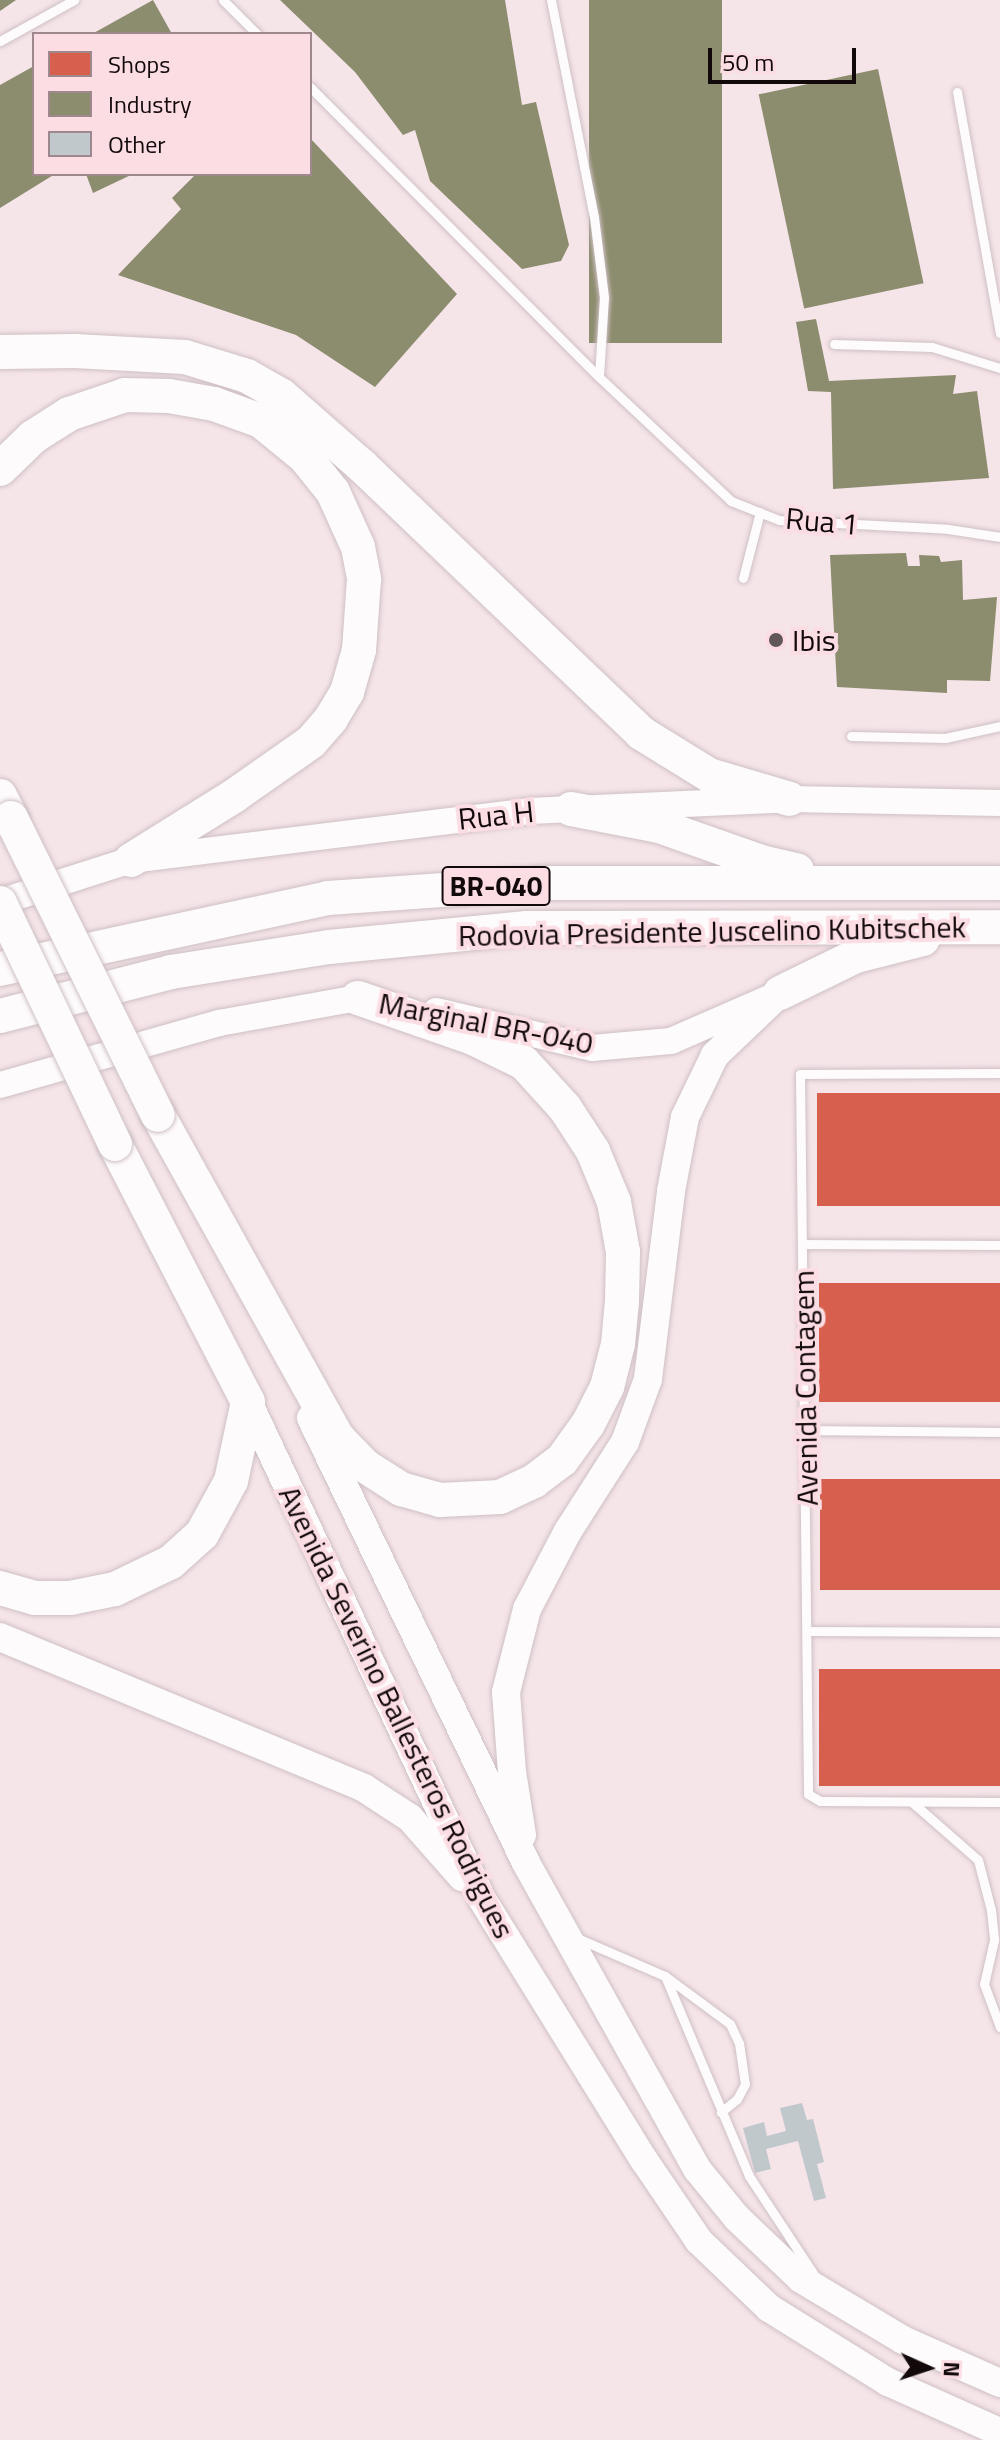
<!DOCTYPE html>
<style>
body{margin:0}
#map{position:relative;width:1000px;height:2440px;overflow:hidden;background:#f5e4e8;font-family:"Titillium Web",sans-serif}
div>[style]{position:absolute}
.shops>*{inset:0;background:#d6604d;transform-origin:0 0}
.industry>*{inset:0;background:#8c8c6e;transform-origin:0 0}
.building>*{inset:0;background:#c0c8cc}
.roads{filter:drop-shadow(0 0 2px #cec0c4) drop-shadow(0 0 2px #cec0c4)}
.lane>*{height:9px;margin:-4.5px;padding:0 4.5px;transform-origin:4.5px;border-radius:4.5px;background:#fefbfc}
.secondary>*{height:26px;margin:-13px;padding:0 13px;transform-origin:13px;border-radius:13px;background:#fefbfc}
.primary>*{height:28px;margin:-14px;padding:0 14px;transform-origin:14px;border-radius:14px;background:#fefbfc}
.highway>*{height:34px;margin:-17px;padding:0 17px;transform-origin:17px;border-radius:17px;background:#fefbfc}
.bridges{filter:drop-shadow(0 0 2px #cec0c4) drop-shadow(0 0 2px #cec0c4)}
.highway-bridge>*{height:34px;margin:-17px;padding:0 17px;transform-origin:17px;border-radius:17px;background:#fefbfc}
.dots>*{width:22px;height:22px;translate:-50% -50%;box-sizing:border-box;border:4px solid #fcdde4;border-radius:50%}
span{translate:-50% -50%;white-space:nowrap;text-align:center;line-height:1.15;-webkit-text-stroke:8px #fcdde4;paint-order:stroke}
.shield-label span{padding:2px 6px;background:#fcdde4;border:2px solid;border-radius:6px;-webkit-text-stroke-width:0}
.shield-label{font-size:28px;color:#12090b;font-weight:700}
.street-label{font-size:30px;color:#12090b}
.poi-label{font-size:30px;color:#12090b}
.left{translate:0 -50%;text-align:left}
.legend{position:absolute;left:32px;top:32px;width:280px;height:144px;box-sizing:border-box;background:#fcdde4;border:2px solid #9e888d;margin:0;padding:10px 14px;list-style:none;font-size:24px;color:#12090b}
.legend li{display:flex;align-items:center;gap:16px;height:40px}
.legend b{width:40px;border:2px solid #9e888d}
.north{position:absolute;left:888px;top:2328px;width:80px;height:80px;-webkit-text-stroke:6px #fcdde4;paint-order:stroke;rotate:93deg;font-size:22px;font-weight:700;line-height:32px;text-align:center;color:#12090b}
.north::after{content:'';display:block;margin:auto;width:28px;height:36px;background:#12090b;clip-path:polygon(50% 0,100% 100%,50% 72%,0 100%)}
.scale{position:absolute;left:708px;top:48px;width:148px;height:36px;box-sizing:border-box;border:4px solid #12090b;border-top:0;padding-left:10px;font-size:24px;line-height:28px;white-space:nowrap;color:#12090b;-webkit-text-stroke:6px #fcdde4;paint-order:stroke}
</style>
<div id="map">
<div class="shops">
<div style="left:1000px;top:1093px;width:113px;height:183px;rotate:90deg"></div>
<div style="left:1000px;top:1283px;width:119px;height:181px;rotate:90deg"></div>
<div style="left:1000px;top:1479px;width:111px;height:180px;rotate:90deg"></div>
<div style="left:819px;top:1669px;width:181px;height:117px"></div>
</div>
<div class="industry">
<div style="clip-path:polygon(0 0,16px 0,0 11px)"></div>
<div style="clip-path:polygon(153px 0,172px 34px,92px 34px)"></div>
<div style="clip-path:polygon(280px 0,505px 0,522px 105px,536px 102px,569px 245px,561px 261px,522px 269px,430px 181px,415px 130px,403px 135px,355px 72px)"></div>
<div style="left:589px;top:0;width:133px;height:343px"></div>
<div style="clip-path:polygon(34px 66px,34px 174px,55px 174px,0 208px,0 85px)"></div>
<div style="left:878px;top:69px;width:219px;height:122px;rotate:78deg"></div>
<div style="clip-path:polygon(310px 138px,457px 294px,375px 387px,296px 335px,118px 275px,181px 209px,172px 198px,196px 174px,310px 174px)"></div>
<div style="clip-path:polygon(86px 174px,133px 174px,93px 193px)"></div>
<div style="clip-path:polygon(816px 319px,829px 381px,956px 375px,953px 394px,977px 391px,989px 478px,833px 489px,831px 392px,808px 391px,796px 322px)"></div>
<div style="clip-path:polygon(906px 553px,908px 566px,920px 566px,919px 555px,939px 556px,941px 562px,962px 560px,963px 600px,997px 597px,990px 681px,947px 680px,947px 693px,837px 687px,830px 555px)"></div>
</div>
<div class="building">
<div style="clip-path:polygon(802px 2103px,807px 2120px,813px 2119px,824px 2162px,817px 2164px,826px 2198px,814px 2201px,798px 2141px,766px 2149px,771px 2169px,755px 2173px,743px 2128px,764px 2122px,767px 2136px,786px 2131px,780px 2108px)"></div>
</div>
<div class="roads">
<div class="lane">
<div style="left:223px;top:0;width:48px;rotate:45deg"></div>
<div style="left:551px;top:0;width:221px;rotate:78.8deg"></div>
<div style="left:594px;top:217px;width:81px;rotate:82.9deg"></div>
<div style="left:604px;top:297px;width:80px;rotate:93.6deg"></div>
<div style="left:0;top:41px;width:85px;rotate:-29deg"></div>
<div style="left:310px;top:87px;width:409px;rotate:45.1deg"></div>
<div style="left:599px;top:377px;width:181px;rotate:43.2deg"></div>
<div style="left:731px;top:501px;width:52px;rotate:21.6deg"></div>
<div style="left:779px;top:520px;width:169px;rotate:3deg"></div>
<div style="left:948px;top:529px;width:53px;rotate:8.7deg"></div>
<div style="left:957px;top:92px;width:245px;rotate:79.9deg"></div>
<div style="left:834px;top:344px;width:98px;rotate:1.8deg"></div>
<div style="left:932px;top:347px;width:71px;rotate:17.2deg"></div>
<div style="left:743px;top:578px;width:68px;rotate:-75.6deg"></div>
<div style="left:851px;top:736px;width:94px;rotate:1.2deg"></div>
<div style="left:945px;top:738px;width:56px;rotate:-12.3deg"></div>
<div style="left:1000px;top:1073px;width:200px;rotate:179.7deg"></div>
<div style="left:800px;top:1074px;width:720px;rotate:89.36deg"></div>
<div style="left:808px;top:1794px;width:14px;rotate:30deg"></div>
<div style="left:820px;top:1801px;width:180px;rotate:0.3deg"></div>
<div style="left:803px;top:1244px;width:197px;rotate:0.3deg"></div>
<div style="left:804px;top:1430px;width:196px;rotate:0.6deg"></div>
<div style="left:808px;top:1631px;width:192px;rotate:0.3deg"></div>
<div style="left:913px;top:1803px;width:86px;rotate:41.2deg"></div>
<div style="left:978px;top:1860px;width:52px;rotate:75.4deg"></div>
<div style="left:991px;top:1910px;width:30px;rotate:84deg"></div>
<div style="left:994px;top:1940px;width:45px;rotate:102.8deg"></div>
<div style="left:984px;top:1984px;width:46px;rotate:69.6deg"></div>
<div style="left:577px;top:1938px;width:96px;rotate:23.4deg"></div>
<div style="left:665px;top:1976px;width:81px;rotate:36.4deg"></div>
<div style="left:730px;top:2024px;width:21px;rotate:65deg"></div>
<div style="left:739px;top:2043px;width:41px;rotate:81.7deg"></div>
<div style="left:745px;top:2084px;width:17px;rotate:118deg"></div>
<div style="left:737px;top:2099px;width:21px;rotate:141deg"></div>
<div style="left:665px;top:1976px;width:217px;rotate:67.2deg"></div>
<div style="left:749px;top:2176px;width:120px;rotate:56.6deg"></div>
</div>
<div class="secondary">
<div style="left:0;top:902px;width:138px;rotate:-17.8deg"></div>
<div style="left:131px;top:860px;width:401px;rotate:-7deg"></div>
<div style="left:529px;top:811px;width:261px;rotate:-2.6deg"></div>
<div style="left:790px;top:799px;width:210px;rotate:1.1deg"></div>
<div style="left:436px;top:1011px;width:160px;rotate:13.3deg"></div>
<div style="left:592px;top:1048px;width:79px;rotate:-5.1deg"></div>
<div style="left:671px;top:1041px;width:112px;rotate:-23.6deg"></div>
<div style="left:0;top:1085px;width:228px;rotate:-15.8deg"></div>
<div style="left:219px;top:1023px;width:141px;rotate:-10.2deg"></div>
<div style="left:358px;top:998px;width:19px;rotate:9deg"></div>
</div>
<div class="primary">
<div style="left:248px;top:1402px;width:549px;rotate:64.79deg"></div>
<div style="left:482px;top:1899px;width:307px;rotate:58.2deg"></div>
<div style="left:644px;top:2160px;width:98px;rotate:55.8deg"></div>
<div style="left:699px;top:2241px;width:97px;rotate:43.7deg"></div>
<div style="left:769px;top:2308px;width:140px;rotate:31.9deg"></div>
<div style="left:888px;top:2382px;width:123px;rotate:24.1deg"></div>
<div style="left:311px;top:1418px;width:494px;rotate:64.2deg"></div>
<div style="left:526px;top:1863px;width:351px;rotate:60.8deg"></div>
<div style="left:697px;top:2169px;width:63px;rotate:50.8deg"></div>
<div style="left:737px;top:2218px;width:88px;rotate:43.6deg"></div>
<div style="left:801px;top:2279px;width:119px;rotate:30.9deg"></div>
<div style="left:903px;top:2340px;width:106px;rotate:23.9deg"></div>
<div style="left:0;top:1637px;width:394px;rotate:22.5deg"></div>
<div style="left:364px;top:1788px;width:55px;rotate:33.1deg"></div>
<div style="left:410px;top:1818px;width:79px;rotate:48.6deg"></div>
<div style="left:522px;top:1835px;width:64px;rotate:-99deg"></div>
<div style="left:512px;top:1772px;width:80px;rotate:-94.3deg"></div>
<div style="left:506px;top:1692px;width:86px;rotate:-75.8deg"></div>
<div style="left:527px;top:1609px;width:88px;rotate:-62.3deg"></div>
<div style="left:568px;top:1531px;width:106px;rotate:-57.4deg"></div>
<div style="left:625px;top:1442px;width:67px;rotate:-69.9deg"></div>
<div style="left:648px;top:1379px;width:189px;rotate:-83deg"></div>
<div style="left:671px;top:1191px;width:75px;rotate:-79.3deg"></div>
<div style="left:685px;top:1117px;width:69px;rotate:-64.2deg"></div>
<div style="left:715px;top:1055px;width:90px;rotate:-43.6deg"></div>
</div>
<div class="highway">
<div style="left:0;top:352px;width:75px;rotate:-0.8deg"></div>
<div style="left:75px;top:351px;width:110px;rotate:3.1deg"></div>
<div style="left:185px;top:357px;width:65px;rotate:17deg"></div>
<div style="left:247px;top:376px;width:40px;rotate:29.7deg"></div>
<div style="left:282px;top:396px;width:106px;rotate:41.2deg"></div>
<div style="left:362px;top:466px;width:386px;rotate:43.7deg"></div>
<div style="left:641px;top:733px;width:80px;rotate:31.7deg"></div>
<div style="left:709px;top:775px;width:84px;rotate:16.5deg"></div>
<div style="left:0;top:469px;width:46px;rotate:-44.1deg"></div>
<div style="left:33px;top:437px;width:43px;rotate:-32.6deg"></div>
<div style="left:69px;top:414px;width:59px;rotate:-18.7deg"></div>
<div style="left:125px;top:395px;width:44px;rotate:1.3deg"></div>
<div style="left:169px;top:396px;width:46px;rotate:10.1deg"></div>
<div style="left:214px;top:404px;width:50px;rotate:19.9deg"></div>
<div style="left:261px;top:421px;width:57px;rotate:39.3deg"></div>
<div style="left:305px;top:457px;width:45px;rotate:51.3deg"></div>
<div style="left:333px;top:492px;width:60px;rotate:65.6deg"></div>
<div style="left:358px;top:547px;width:33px;rotate:79deg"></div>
<div style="left:364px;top:579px;width:71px;rotate:94deg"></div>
<div style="left:359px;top:650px;width:44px;rotate:105.9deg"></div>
<div style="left:347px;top:692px;width:31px;rotate:121deg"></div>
<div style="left:331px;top:719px;width:30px;rotate:131deg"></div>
<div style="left:311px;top:742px;width:94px;rotate:145deg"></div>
<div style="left:234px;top:796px;width:121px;rotate:148.1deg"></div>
<div style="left:0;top:796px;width:25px;rotate:63deg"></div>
<div style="left:571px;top:809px;width:90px;rotate:10.9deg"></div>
<div style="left:659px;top:826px;width:108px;rotate:19.4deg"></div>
<div style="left:761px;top:862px;width:37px;rotate:13deg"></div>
<div style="left:0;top:969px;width:336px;rotate:-12.2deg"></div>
<div style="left:328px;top:898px;width:213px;rotate:-4deg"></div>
<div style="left:540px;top:883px;width:460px"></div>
<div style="left:780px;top:993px;width:85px;rotate:-26deg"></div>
<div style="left:856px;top:956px;width:69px;rotate:-14.2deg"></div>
<div style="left:0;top:1016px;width:177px;rotate:-14.4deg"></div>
<div style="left:171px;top:972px;width:160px;rotate:-9deg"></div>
<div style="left:329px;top:947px;width:199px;rotate:-5.5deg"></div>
<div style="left:527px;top:928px;width:473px;rotate:-0.1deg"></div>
<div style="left:158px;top:1115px;width:368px;rotate:60.9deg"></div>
<div style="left:337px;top:1437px;width:40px;rotate:46deg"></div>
<div style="left:365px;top:1466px;width:43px;rotate:32.6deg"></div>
<div style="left:401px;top:1489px;width:41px;rotate:15.8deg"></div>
<div style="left:440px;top:1500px;width:60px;rotate:-2.9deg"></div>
<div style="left:500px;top:1497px;width:38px;rotate:-25deg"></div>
<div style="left:534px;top:1481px;width:35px;rotate:-37deg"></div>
<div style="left:562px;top:1460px;width:44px;rotate:-54.2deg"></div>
<div style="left:588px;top:1424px;width:42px;rotate:-62.8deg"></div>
<div style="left:607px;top:1387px;width:44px;rotate:-75.7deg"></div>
<div style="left:618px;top:1344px;width:43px;rotate:-84.7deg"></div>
<div style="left:622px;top:1301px;width:49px;rotate:-88.8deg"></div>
<div style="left:623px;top:1252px;width:51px;rotate:-100.2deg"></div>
<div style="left:614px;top:1202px;width:55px;rotate:-112.4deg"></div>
<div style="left:593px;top:1151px;width:51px;rotate:-123.1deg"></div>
<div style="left:565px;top:1108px;width:61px;rotate:-132.3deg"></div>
<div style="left:524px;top:1063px;width:57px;rotate:-153.9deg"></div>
<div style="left:473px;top:1038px;width:122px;rotate:-160.8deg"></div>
<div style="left:0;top:1588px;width:36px;rotate:16deg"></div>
<div style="left:35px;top:1598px;width:35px"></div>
<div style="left:70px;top:1598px;width:46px;rotate:-11.3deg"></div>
<div style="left:115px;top:1589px;width:62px;rotate:-25.7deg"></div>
<div style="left:171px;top:1562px;width:42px;rotate:-42.1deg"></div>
<div style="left:202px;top:1534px;width:60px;rotate:-61.3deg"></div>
<div style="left:231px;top:1481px;width:81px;rotate:-77.9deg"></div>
<div style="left:248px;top:1402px;width:290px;rotate:-117.3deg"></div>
</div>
</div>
<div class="bridges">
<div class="highway-bridge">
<div style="left:11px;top:818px;width:331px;rotate:63.7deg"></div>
<div style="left:0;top:903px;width:267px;rotate:64.5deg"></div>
</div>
</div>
<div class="dots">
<div style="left:776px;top:640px;background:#615658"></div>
</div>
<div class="shield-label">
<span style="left:496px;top:886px">BR-040</span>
</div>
<div class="street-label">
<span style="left:822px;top:521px;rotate:5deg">Rua 1</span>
<span style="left:496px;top:815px;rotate:-6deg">Rua H</span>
<span style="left:712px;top:931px;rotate:-1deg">Rodovia Presidente Juscelino Kubitschek</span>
<span style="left:486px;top:1023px;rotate:11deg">Marginal BR-040</span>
<span style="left:805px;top:1388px;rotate:-91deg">Avenida Contagem</span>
<span style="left:397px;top:1712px;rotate:64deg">Avenida Severino Ballesteros Rodrigues</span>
</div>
<div class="poi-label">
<span class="left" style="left:792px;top:640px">Ibis</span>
</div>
<ul class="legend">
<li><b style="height:22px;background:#d6604d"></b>Shops</li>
<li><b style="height:22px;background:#8c8c6e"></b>Industry</li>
<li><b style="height:22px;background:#c0c8cc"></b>Other</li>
</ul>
<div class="north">N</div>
<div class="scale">50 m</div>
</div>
